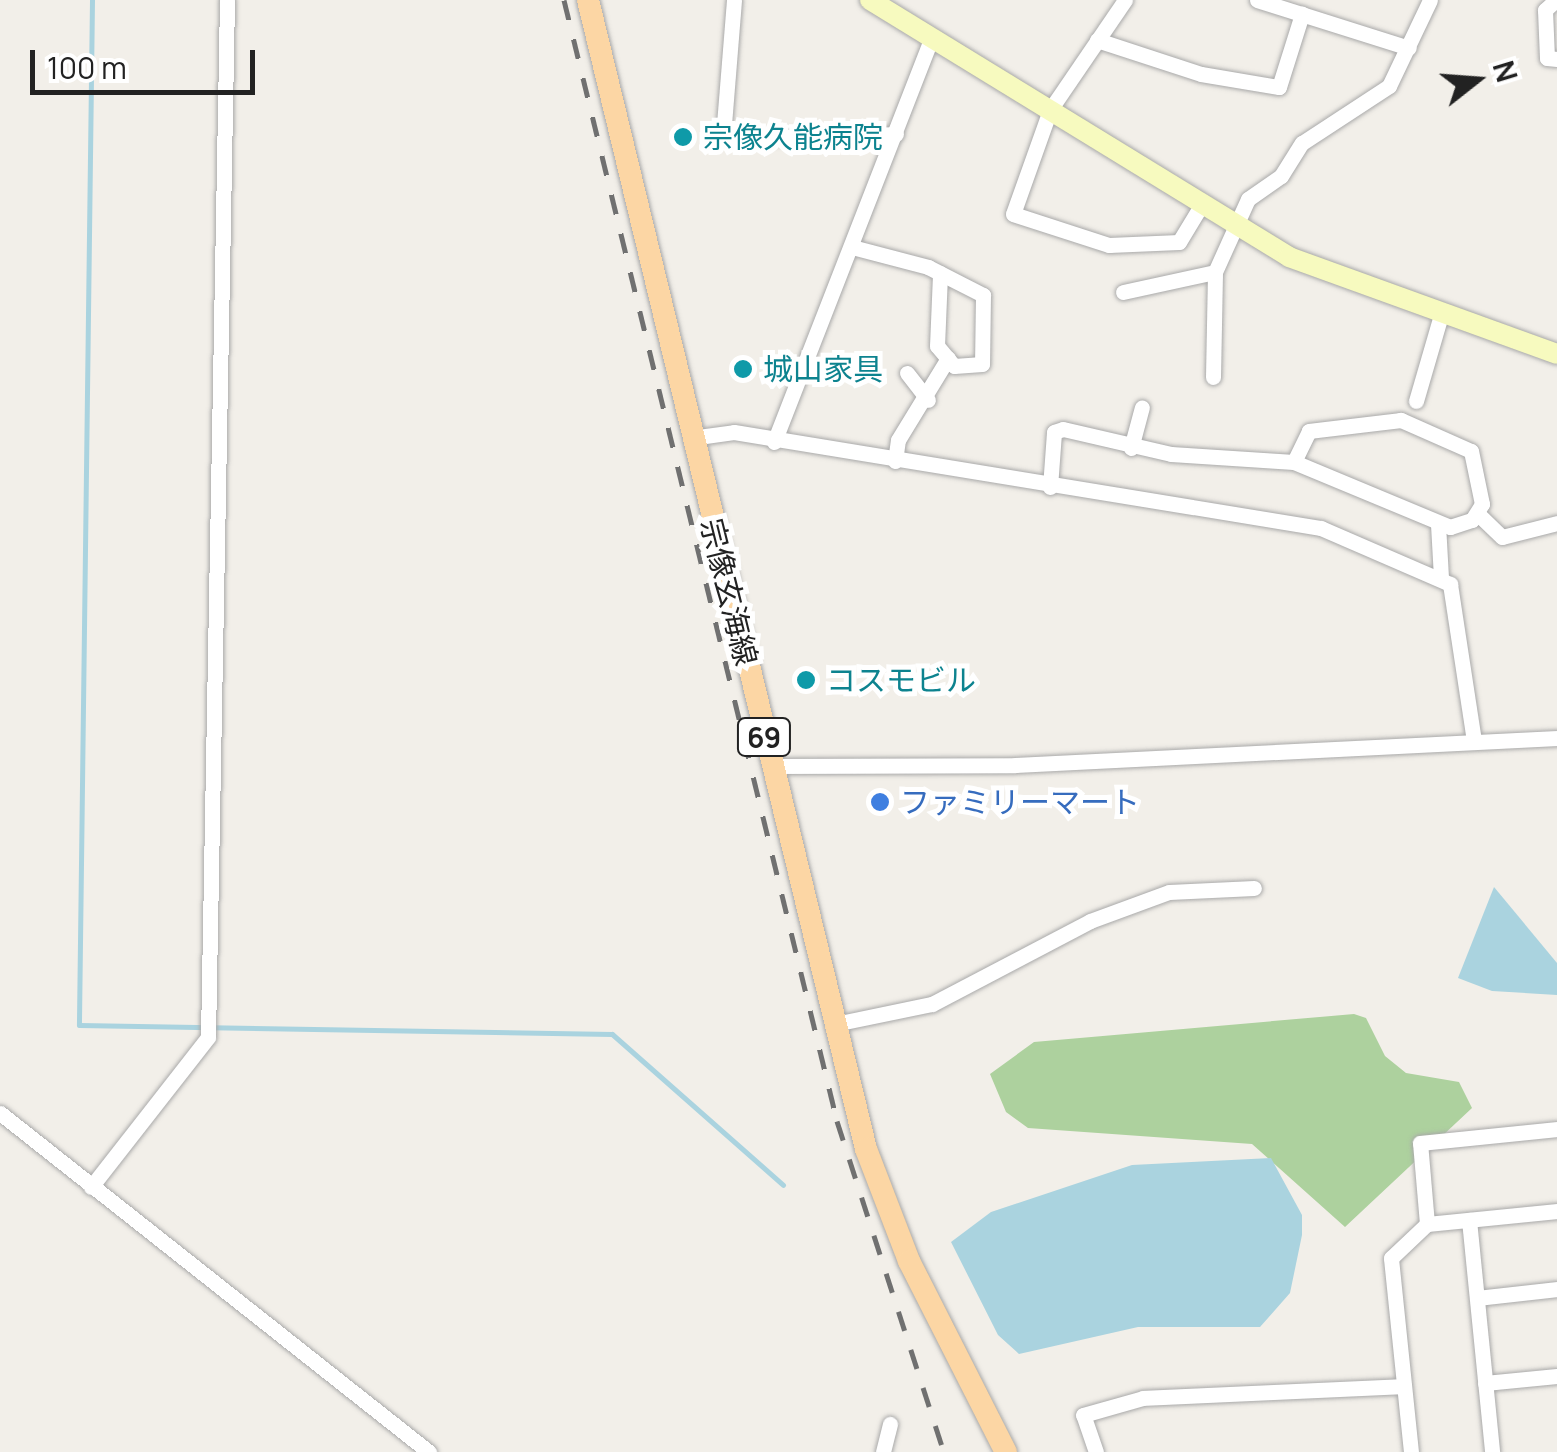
<!DOCTYPE html>
<meta charset="utf-8">
<style>
body{margin:0}
#map{position:relative;width:1557px;height:1452px;overflow:hidden;background:#f2efe9;font-family:Manrope,"Noto Sans JP",sans-serif}
div>[style]{position:absolute}
.forest>*{inset:0;background:#add19e}
.water>*{inset:0;background:#aad3df}
.stream>*{height:5px;margin:-2.5px;padding:0 2.5px;transform-origin:2.5px;border-radius:2.5px;background:#aad3df}
.roads{filter:drop-shadow(0 0 2px #a9a9a9) drop-shadow(0 0 2px #a9a9a9)}
.street>*{height:15px;margin:-7.5px;padding:0 7.5px;transform-origin:7.5px;border-radius:7.5px;background:#fff}
.secondary>*{height:20px;margin:-10px;padding:0 10px;transform-origin:10px;border-radius:10px;background:#f7fabf}
.primary>*{height:22px;margin:-11px;padding:0 11px;transform-origin:11px;border-radius:11px;background:#fcd6a4}
.rail>*{height:5px;margin-top:-2.5px;transform-origin:0;background:repeating-linear-gradient(90deg,#707070 0 20px,transparent 0 40px)}
.dots>*{width:28px;height:28px;translate:-50% -50%;box-sizing:border-box;border:5px solid #fff;border-radius:50%}
span{translate:-50% -50%;white-space:nowrap;text-align:center;line-height:1.15;-webkit-text-stroke:10px #fff;paint-order:stroke}
.shield-label span{padding:2px 8px;background:#fff;border:2px solid;border-radius:8px;-webkit-text-stroke-width:0}
.shield-label{font-size:28px;color:#222;font-weight:700}
.culture-label{font-size:30px;color:#0d838f}
.left{translate:0 -50%;text-align:left}
.street-label{font-size:30px;color:#222}
.shop-label{font-size:30px;color:#366cbe}
.north{position:absolute;left:1427px;top:30px;width:100px;height:100px;-webkit-text-stroke:8px #fff;paint-order:stroke;rotate:73deg;font-size:28px;font-weight:700;line-height:40px;text-align:center;color:#222}
.north::after{content:'';display:block;margin:auto;width:35px;height:45px;background:#222;clip-path:polygon(50% 0,100% 100%,50% 72%,0 100%)}
.scale{position:absolute;left:30px;top:50px;width:225px;height:45px;box-sizing:border-box;border:5px solid #222;border-top:0;padding-left:12px;font-size:30px;line-height:35px;white-space:nowrap;color:#222;-webkit-text-stroke:8px #fff;paint-order:stroke}
</style>
<div id="map">
<div class="forest">
<div style="clip-path:polygon(1354px 1014px,1366px 1018px,1385px 1056px,1406px 1073px,1459px 1082px,1472px 1108px,1345px 1227px,1252px 1144px,1028px 1128px,1006px 1112px,990px 1074px,1034px 1042px)"></div>
</div>
<div class="water">
<div style="clip-path:polygon(1494px 887px,1557px 963px,1557px 995px,1492px 991px,1458px 978px)"></div>
<div style="clip-path:polygon(1271px 1158px,1302px 1215px,1302px 1235px,1290px 1293px,1260px 1327px,1138px 1327px,1019px 1354px,998px 1335px,951px 1242px,991px 1212px,1132px 1165px)"></div>
</div>
<div class="stream">
<div style="left:92px;top:0;width:1025px;rotate:90.73deg"></div>
<div style="left:79px;top:1025px;width:533px;rotate:0.97deg"></div>
<div style="left:612px;top:1034px;width:228px;rotate:41.4deg"></div>
</div>
<div class="roads">
<div class="street">
<div style="left:734px;top:0;width:138px;rotate:94.6deg"></div>
<div style="left:723px;top:138px;width:173px;rotate:-1.3deg"></div>
<div style="left:1125px;top:0;width:133px;rotate:124.3deg"></div>
<div style="left:1050px;top:110px;width:110px;rotate:109.6deg"></div>
<div style="left:1013px;top:214px;width:101px;rotate:17.9deg"></div>
<div style="left:1109px;top:245px;width:70px;rotate:-2.5deg"></div>
<div style="left:1179px;top:242px;width:44px;rotate:-58.8deg"></div>
<div style="left:1257px;top:0;width:159px;rotate:17.5deg"></div>
<div style="left:1556px;top:0;width:15px;rotate:138deg"></div>
<div style="left:1545px;top:10px;width:48px;rotate:87.6deg"></div>
<div style="left:1547px;top:58px;width:10px;rotate:6deg"></div>
<div style="left:1097px;top:40px;width:109px;rotate:18.1deg"></div>
<div style="left:1201px;top:74px;width:79px;rotate:9.5deg"></div>
<div style="left:1279px;top:87px;width:77px;rotate:-72.5deg"></div>
<div style="left:852px;top:247px;width:79px;rotate:14.7deg"></div>
<div style="left:928px;top:267px;width:62px;rotate:27deg"></div>
<div style="left:983px;top:295px;width:69px;rotate:90.8deg"></div>
<div style="left:982px;top:364px;width:28px;rotate:176deg"></div>
<div style="left:954px;top:366px;width:26px;rotate:-130deg"></div>
<div style="left:937px;top:346px;width:73px;rotate:-87.6deg"></div>
<div style="left:1123px;top:292px;width:94px;rotate:-12.3deg"></div>
<div style="left:1215px;top:272px;width:80px;rotate:-65.7deg"></div>
<div style="left:1248px;top:199px;width:40px;rotate:-34.9deg"></div>
<div style="left:1281px;top:176px;width:39px;rotate:-58deg"></div>
<div style="left:1302px;top:143px;width:104px;rotate:-33.2deg"></div>
<div style="left:1389px;top:86px;width:95px;rotate:-64.5deg"></div>
<div style="left:907px;top:373px;width:34px;rotate:52deg"></div>
<div style="left:1213px;top:377px;width:105px;rotate:-88.9deg"></div>
<div style="left:1416px;top:401px;width:90px;rotate:-73.8deg"></div>
<div style="left:691px;top:438px;width:43px;rotate:-7.9deg"></div>
<div style="left:734px;top:432px;width:595px;rotate:9.29deg"></div>
<div style="left:1321px;top:528px;width:141px;rotate:23.5deg"></div>
<div style="left:1450px;top:584px;width:159px;rotate:81.3deg"></div>
<div style="left:774px;top:442px;width:435px;rotate:-68.7deg"></div>
<div style="left:1131px;top:448px;width:42px;rotate:-75deg"></div>
<div style="left:895px;top:461px;width:21px;rotate:-82deg"></div>
<div style="left:898px;top:440px;width:96px;rotate:-58.6deg"></div>
<div style="left:1050px;top:487px;width:55px;rotate:-85.8deg"></div>
<div style="left:1054px;top:432px;width:9px;rotate:-18deg"></div>
<div style="left:1063px;top:429px;width:111px;rotate:13deg"></div>
<div style="left:1171px;top:454px;width:123px;rotate:3.7deg"></div>
<div style="left:1294px;top:462px;width:169px;rotate:22.6deg"></div>
<div style="left:1450px;top:527px;width:23px;rotate:-18deg"></div>
<div style="left:1472px;top:520px;width:19px;rotate:-58deg"></div>
<div style="left:1482px;top:504px;width:54px;rotate:-101.7deg"></div>
<div style="left:1471px;top:451px;width:77px;rotate:-156.1deg"></div>
<div style="left:1401px;top:420px;width:93px;rotate:173.2deg"></div>
<div style="left:1309px;top:431px;width:34px;rotate:116deg"></div>
<div style="left:1478px;top:514px;width:33px;rotate:44deg"></div>
<div style="left:1502px;top:537px;width:57px;rotate:-14.3deg"></div>
<div style="left:1438px;top:524px;width:53px;rotate:86.8deg"></div>
<div style="left:772px;top:766px;width:243px;rotate:-0.2deg"></div>
<div style="left:1015px;top:765px;width:543px;rotate:-2.85deg"></div>
<div style="left:835px;top:1024px;width:99px;rotate:-11.7deg"></div>
<div style="left:932px;top:1004px;width:178px;rotate:-27.7deg"></div>
<div style="left:1090px;top:921px;width:84px;rotate:-20.2deg"></div>
<div style="left:1169px;top:892px;width:85px;rotate:-2.7deg"></div>
<div style="left:0;top:1113px;width:547px;rotate:38.32deg"></div>
<div style="left:91px;top:1187px;width:190px;rotate:-52deg"></div>
<div style="left:208px;top:1037px;width:1037px;rotate:-88.95deg"></div>
<div style="left:1469px;top:1220px;width:233px;rotate:84.3deg"></div>
<div style="left:1427px;top:1224px;width:81px;rotate:-94.9deg"></div>
<div style="left:1420px;top:1143px;width:138px;rotate:-5.8deg"></div>
<div style="left:1477px;top:1298px;width:81px;rotate:-6.4deg"></div>
<div style="left:1485px;top:1383px;width:72px;rotate:-5.6deg"></div>
<div style="left:883px;top:1452px;width:29px;rotate:-76deg"></div>
<div style="left:1096px;top:1452px;width:39px;rotate:-109deg"></div>
<div style="left:1083px;top:1415px;width:62px;rotate:-15.8deg"></div>
<div style="left:1143px;top:1398px;width:261px;rotate:-2.6deg"></div>
<div style="left:1411px;top:1452px;width:195px;rotate:-95.9deg"></div>
<div style="left:1391px;top:1258px;width:50px;rotate:-43.4deg"></div>
<div style="left:1427px;top:1224px;width:131px;rotate:-5.7deg"></div>
</div>
<div class="secondary">
<div style="left:870px;top:0;width:492px;rotate:31.5deg"></div>
<div style="left:1289px;top:257px;width:285px;rotate:19.9deg"></div>
</div>
<div class="primary">
<div style="left:588px;top:0;width:1182px;rotate:76.4deg"></div>
<div style="left:866px;top:1149px;width:120px;rotate:69deg"></div>
<div style="left:909px;top:1261px;width:214px;rotate:63.1deg"></div>
</div>
</div>
<div class="rail">
<div style="left:564px;top:0;width:1154px;rotate:76.31deg"></div>
<div style="left:837px;top:1121px;width:348px;rotate:72.1deg"></div>
</div>
<div class="dots">
<div style="left:683px;top:137px;background:#0f9aa8"></div>
<div style="left:743px;top:369px;background:#0f9aa8"></div>
<div style="left:806px;top:680px;background:#0f9aa8"></div>
<div style="left:880px;top:802px;background:#3f7fe0"></div>
</div>
<div class="shield-label">
<span style="left:764px;top:737px">69</span>
</div>
<div class="culture-label">
<span class="left" style="left:703px;top:137px">宗像久能病院</span>
<span class="left" style="left:763px;top:369px">城山家具</span>
<span class="left" style="left:826px;top:680px">コスモビル</span>
</div>
<div class="street-label">
<span style="left:729px;top:592px;rotate:76deg">宗像玄海線</span>
</div>
<div class="shop-label">
<span class="left" style="left:900px;top:802px">ファミリーマート</span>
</div>
<div class="north">N</div>
<div class="scale">100 m</div>
</div>
